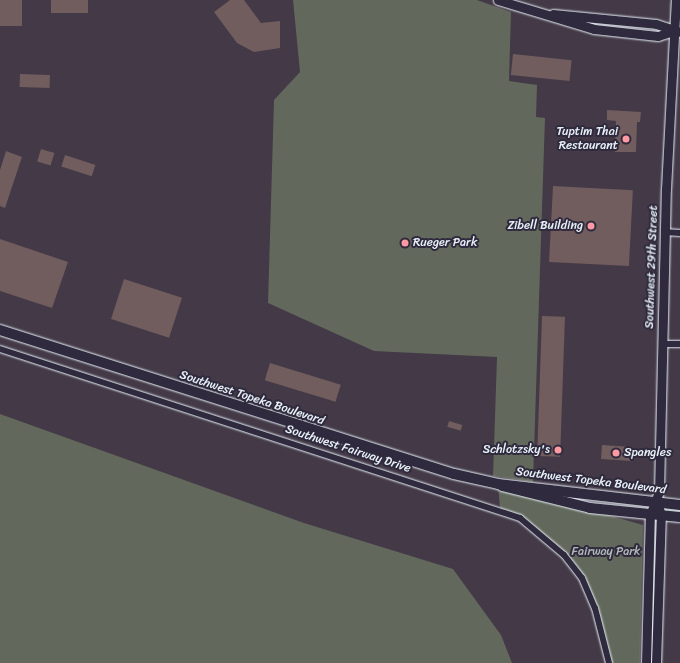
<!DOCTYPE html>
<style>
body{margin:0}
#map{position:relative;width:680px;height:663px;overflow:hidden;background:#433947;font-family:Sriracha,sans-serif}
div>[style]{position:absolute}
.green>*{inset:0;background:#62685b}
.building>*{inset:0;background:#715d5e;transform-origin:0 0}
.roads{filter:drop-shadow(0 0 1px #e8f1f8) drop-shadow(0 0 1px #e8f1f8)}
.street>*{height:6px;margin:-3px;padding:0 3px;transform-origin:3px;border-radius:3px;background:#2f2a3d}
.secondary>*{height:9px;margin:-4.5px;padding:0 4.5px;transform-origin:4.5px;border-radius:4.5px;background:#2f2a3d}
.primary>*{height:10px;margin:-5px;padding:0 5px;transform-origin:5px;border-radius:5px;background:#2f2a3d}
.dots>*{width:11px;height:11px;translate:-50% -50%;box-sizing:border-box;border:2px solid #2f2a3d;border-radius:50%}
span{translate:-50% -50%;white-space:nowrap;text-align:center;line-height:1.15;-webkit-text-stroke:4px #2f2a3d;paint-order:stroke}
.poi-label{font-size:12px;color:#e8f1f8}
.right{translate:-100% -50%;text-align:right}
.left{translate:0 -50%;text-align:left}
.street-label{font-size:12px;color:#e8f1f8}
.park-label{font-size:12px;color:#b2bab9}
</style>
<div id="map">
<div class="green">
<div style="clip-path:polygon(293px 0,477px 0,511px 12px,509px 81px,537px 85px,536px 117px,545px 118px,533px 482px,493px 476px,497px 357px,374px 351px,268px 303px,274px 100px,300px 72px)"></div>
<div style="clip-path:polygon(0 414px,304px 523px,453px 569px,501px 635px,512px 663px,0 663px)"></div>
<div style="clip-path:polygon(498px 484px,643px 525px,640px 663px,610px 663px,595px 608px,574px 565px,535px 527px,500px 508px)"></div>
</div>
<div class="building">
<div style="left:0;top:0;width:22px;height:26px"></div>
<div style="left:51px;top:0;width:37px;height:13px"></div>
<div style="clip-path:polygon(230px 0,244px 0,261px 23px,280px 21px,280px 48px,254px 52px,237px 43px,214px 12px)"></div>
<div style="left:513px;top:54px;width:59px;height:21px;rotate:6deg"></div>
<div style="left:20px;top:74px;width:30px;height:13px;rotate:2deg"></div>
<div style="clip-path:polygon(607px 110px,641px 112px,640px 122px,637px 122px,636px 152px,615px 152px,616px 121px,607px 120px)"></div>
<div style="left:41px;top:149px;width:14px;height:13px;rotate:17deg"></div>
<div style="clip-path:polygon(6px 151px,22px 157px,5px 208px,0 206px,0 170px)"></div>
<div style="left:65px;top:155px;width:32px;height:12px;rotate:18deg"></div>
<div style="left:553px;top:186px;width:80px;height:76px;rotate:3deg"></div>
<div style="clip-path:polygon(0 239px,68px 262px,52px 308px,0 291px)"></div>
<div style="left:124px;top:279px;width:61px;height:42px;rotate:18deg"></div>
<div style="left:542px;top:316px;width:23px;height:140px;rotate:2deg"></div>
<div style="left:270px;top:363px;width:74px;height:18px;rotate:17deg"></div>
<div style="left:449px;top:421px;width:14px;height:6px;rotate:17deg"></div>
<div style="left:602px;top:445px;width:30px;height:14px;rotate:4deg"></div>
</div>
<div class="roads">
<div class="street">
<div style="left:664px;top:232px;width:16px;rotate:4deg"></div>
<div style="left:662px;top:344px;width:18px"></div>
<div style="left:0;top:349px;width:547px;rotate:18deg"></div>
<div style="left:520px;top:518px;width:57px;rotate:40.1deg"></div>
<div style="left:564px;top:555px;width:29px;rotate:52deg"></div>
<div style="left:582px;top:578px;width:33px;rotate:67deg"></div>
<div style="left:595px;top:608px;width:57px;rotate:75.7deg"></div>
</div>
<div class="secondary">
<div style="left:498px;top:0;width:100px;rotate:16.8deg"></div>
<div style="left:594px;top:29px;width:64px;rotate:6.2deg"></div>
<div style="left:658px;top:36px;width:16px;rotate:-18deg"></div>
<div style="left:553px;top:14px;width:103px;rotate:5.5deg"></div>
<div style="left:656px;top:24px;width:25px;rotate:18deg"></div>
<div style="left:646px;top:663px;width:148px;rotate:-88.5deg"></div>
<div style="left:650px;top:515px;width:25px;rotate:-69deg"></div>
<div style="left:659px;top:492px;width:303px;rotate:-88.7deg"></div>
<div style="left:666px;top:189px;width:189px;rotate:-87deg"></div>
<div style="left:656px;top:663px;width:147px;rotate:-88.1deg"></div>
<div style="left:661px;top:516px;width:8px;rotate:-104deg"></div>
</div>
<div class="primary">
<div style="left:0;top:330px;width:476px;rotate:17.6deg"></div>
<div style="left:454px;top:474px;width:45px;rotate:12.8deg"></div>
<div style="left:498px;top:484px;width:183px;rotate:6.6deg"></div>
<div style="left:502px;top:486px;width:91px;rotate:14deg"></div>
<div style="left:590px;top:508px;width:90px;rotate:5.7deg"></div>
</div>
</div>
<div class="dots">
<div style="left:626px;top:139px;background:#ff9aa2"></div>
<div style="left:591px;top:226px;background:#ff9aa2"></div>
<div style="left:405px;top:243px;background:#ff9aa2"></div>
<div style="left:558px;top:450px;background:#ff9aa2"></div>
<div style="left:616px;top:453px;background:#ff9aa2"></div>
</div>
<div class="poi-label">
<span class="right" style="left:618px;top:139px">Tuptim Thai<br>Restaurant</span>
<span class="right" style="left:583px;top:226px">Zibell Building</span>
<span class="left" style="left:413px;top:243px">Rueger Park</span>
<span class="right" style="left:550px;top:450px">Schlotzsky's</span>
<span class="left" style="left:624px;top:453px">Spangles</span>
</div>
<div class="street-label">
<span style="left:652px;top:267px;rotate:-88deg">Southwest 29th Street</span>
<span style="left:252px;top:398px;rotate:18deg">Southwest Topeka Boulevard</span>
<span style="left:348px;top:449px;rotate:18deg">Southwest Fairway Drive</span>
<span style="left:591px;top:481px;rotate:7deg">Southwest Topeka Boulevard</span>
</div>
<div class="park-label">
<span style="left:606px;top:552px">Fairway Park</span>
</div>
</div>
